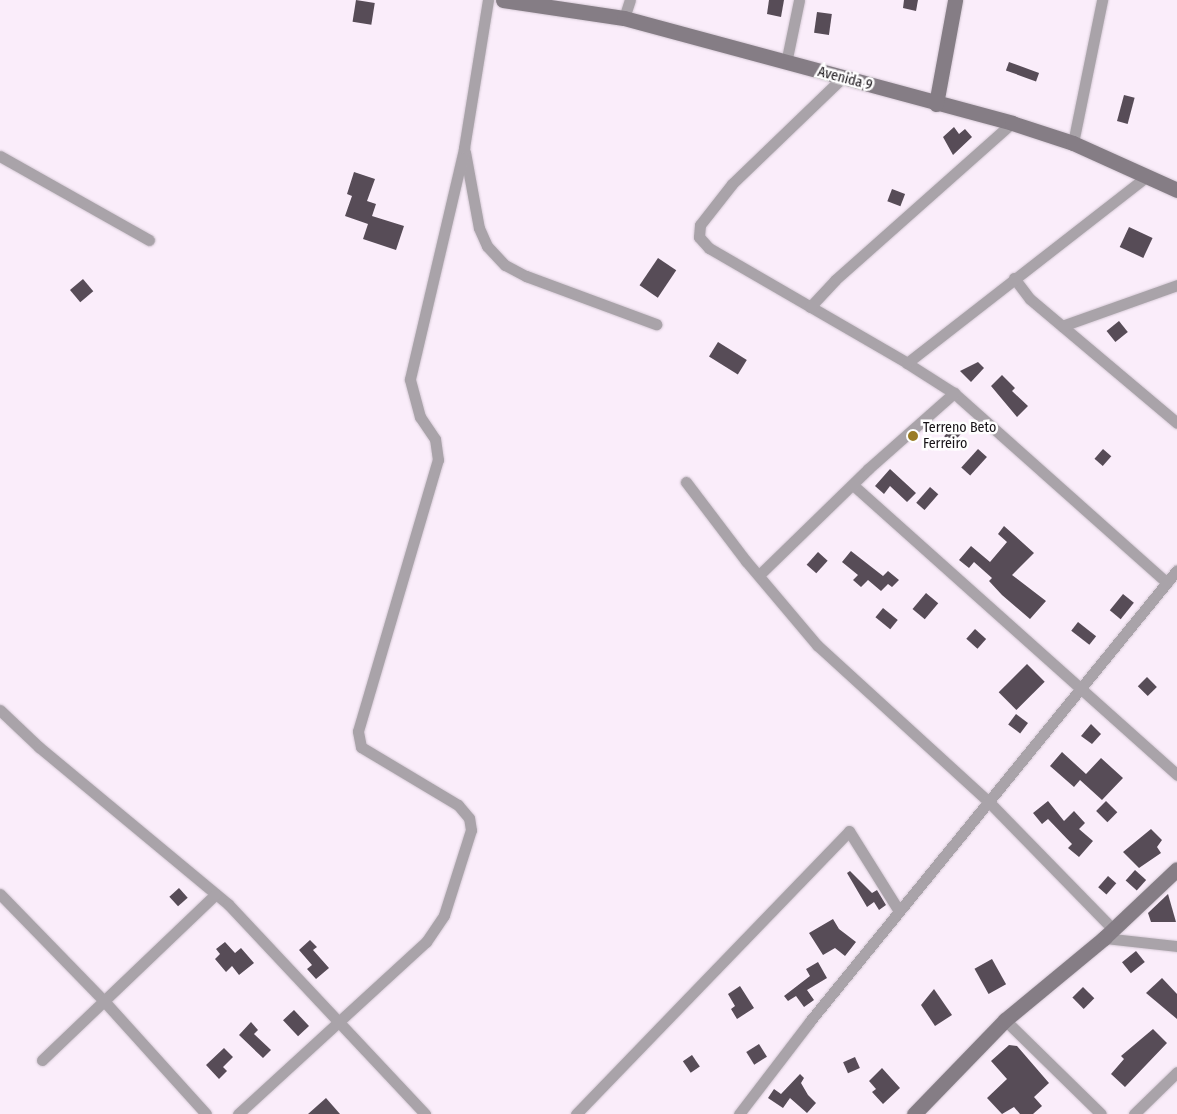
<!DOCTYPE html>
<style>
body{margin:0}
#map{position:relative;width:1177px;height:1114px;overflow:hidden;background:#faedfa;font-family:"Fira Sans Condensed",sans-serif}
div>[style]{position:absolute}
.building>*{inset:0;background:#574c57;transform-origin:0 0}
.roads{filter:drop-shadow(0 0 1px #d6cad6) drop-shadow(0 0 1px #d6cad6)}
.street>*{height:11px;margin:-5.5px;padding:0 5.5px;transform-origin:5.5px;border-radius:5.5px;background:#a9a3a9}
.secondary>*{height:15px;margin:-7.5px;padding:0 7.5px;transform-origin:7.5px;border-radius:7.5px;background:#857d85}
.dots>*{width:14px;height:14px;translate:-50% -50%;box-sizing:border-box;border:2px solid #fff;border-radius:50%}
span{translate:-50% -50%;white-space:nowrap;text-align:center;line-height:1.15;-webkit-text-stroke:5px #fff;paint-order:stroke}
.street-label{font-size:14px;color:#171317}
.poi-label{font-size:14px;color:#171317}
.left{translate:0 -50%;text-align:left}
</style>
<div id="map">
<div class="building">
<div style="left:356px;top:0;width:19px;height:22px;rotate:9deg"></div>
<div style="clip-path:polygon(769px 0,784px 0,781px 17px,767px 14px)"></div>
<div style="clip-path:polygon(904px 0,918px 0,916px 11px,903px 8px)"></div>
<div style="left:817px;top:12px;width:15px;height:21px;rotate:8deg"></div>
<div style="left:1009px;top:62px;width:32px;height:9px;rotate:20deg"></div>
<div style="left:1124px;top:95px;width:11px;height:27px;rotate:15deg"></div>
<div style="clip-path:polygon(954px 127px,959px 134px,965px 129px,972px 137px,953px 155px,943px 137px)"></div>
<div style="clip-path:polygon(354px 172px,375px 179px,367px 201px,376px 204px,372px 216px,404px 226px,396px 250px,363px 239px,368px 224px,345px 216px,352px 196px,347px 194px)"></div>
<div style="left:892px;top:189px;width:14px;height:13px;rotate:21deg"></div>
<div style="left:1129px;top:227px;width:26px;height:22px;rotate:25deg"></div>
<div style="left:658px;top:258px;width:22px;height:33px;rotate:34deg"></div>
<div style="left:83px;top:279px;width:16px;height:17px;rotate:50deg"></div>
<div style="left:1119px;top:321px;width:14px;height:16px;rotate:51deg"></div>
<div style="left:718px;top:342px;width:34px;height:17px;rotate:32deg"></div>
<div style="clip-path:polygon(978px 362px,984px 368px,971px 382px,960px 371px)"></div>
<div style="clip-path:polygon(1002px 375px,1015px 388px,1012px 391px,1028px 406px,1017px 417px,991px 386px)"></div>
<div style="left:954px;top:425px;width:11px;height:15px;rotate:41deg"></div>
<div style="left:978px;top:449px;width:12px;height:25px;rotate:42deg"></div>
<div style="left:1103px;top:449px;width:11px;height:13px;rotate:41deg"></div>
<div style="clip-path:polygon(890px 469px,916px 493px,907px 502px,890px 486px,884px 494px,875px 486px)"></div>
<div style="left:930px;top:487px;width:11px;height:21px;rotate:41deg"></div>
<div style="clip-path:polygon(1004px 526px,1034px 553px,1012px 575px,1046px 601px,1030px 619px,1002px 595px,989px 581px,992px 578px,974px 562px,969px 568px,959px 560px,971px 546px,990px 562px,1007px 542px,998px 534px)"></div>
<div style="clip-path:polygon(851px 551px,883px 576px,888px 571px,899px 580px,892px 587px,888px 584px,881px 591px,868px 580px,861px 587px,853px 580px,858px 575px,842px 562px)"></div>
<div style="left:818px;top:552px;width:13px;height:17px;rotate:42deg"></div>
<div style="left:926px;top:593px;width:16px;height:21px;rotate:40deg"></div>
<div style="left:1123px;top:594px;width:14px;height:21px;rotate:39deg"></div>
<div style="left:883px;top:608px;width:19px;height:12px;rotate:39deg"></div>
<div style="left:1078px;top:622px;width:23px;height:11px;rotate:38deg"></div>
<div style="left:975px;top:629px;width:15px;height:13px;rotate:42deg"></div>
<div style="left:1027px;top:664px;width:25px;height:40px;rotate:45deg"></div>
<div style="left:1147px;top:677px;width:14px;height:13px;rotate:45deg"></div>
<div style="left:1016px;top:714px;width:15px;height:13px;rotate:37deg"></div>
<div style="clip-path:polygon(1091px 724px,1101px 734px,1092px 744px,1081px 736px)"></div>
<div style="clip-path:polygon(1062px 752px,1086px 774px,1101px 758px,1123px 778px,1102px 800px,1080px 780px,1074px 787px,1050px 766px)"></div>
<div style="clip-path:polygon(1048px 801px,1064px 821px,1074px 811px,1085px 823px,1079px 829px,1093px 841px,1079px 857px,1068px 848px,1072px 844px,1048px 819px,1042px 824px,1033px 813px)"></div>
<div style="left:1106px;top:801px;width:16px;height:14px;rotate:45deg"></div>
<div style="clip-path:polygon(1151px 829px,1162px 840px,1157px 847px,1161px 853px,1139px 868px,1123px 852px)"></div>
<div style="left:1135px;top:870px;width:15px;height:14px;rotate:42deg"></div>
<div style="clip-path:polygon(850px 871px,872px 893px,877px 890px,886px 905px,879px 910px,874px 902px,867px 907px,847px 873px)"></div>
<div style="left:1108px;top:876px;width:11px;height:15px;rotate:41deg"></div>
<div style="left:179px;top:888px;width:13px;height:13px;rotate:48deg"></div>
<div style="clip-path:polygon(1168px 894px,1176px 922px,1151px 922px,1148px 913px)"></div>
<div style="clip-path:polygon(833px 919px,839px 929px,856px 942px,845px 956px,835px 948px,823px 955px,809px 933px)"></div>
<div style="clip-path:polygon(310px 940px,317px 947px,313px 950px,329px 968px,316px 979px,307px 969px,312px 965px,299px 950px)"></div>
<div style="clip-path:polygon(225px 942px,235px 953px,241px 948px,254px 963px,239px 975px,232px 966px,226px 972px,215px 959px,220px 954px,216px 949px)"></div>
<div style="left:1136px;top:951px;width:14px;height:18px;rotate:51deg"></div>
<div style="left:992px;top:959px;width:29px;height:20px;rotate:61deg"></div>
<div style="clip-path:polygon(818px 962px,827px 978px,807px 990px,814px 1000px,804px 1007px,796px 996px,788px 1001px,784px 996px,810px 976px,806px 969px)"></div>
<div style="clip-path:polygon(1162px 978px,1177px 994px,1177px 1019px,1146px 993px)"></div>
<div style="clip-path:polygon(740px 986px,754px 1008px,737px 1019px,731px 1009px,735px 1006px,728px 994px)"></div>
<div style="left:1083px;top:987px;width:16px;height:15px;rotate:45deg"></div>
<div style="clip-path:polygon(934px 989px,952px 1015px,935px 1026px,921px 1005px)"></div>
<div style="left:294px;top:1010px;width:22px;height:15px;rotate:47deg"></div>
<div style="clip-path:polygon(251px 1022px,258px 1030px,254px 1034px,271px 1050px,263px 1058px,239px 1035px)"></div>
<div style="clip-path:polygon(1153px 1029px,1167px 1043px,1125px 1087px,1111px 1074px,1124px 1059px,1121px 1056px)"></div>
<div style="left:759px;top:1044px;width:15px;height:15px;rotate:58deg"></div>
<div style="clip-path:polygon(1009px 1045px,1017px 1046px,1049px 1083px,1034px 1097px,1042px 1106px,1033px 1114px,1020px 1114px,1014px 1107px,1002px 1114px,987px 1098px,1007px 1079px,991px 1061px)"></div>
<div style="clip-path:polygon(224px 1048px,233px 1057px,223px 1067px,227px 1071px,219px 1079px,206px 1065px)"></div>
<div style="left:692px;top:1055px;width:14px;height:11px;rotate:56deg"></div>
<div style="left:855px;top:1057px;width:12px;height:13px;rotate:66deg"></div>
<div style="clip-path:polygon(882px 1068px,900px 1088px,883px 1104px,872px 1092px,876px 1089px,869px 1081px)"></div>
<div style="clip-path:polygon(800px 1074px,804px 1078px,801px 1083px,808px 1095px,816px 1103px,807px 1113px,790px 1098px,783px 1108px,768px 1098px,774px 1089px,781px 1094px)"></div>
<div style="clip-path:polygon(326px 1098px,340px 1114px,308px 1114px)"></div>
</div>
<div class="roads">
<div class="street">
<div style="left:624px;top:18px;width:19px;rotate:-72deg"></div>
<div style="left:786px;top:63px;width:64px;rotate:-78.3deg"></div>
<div style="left:842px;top:78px;width:153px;rotate:136.1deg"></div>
<div style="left:732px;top:184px;width:52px;rotate:128deg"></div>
<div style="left:700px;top:225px;width:12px;rotate:95deg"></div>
<div style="left:699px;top:237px;width:15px;rotate:48deg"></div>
<div style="left:709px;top:248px;width:229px;rotate:30.1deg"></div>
<div style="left:907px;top:363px;width:56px;rotate:32.6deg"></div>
<div style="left:954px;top:393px;width:285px;rotate:41.7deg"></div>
<div style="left:1073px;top:143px;width:146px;rotate:-78.5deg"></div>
<div style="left:465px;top:152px;width:77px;rotate:79.6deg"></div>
<div style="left:479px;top:228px;width:20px;rotate:66deg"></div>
<div style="left:487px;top:246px;width:26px;rotate:47deg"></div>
<div style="left:505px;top:265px;width:24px;rotate:28deg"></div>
<div style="left:526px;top:276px;width:139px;rotate:20.3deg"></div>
<div style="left:0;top:156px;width:171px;rotate:29.4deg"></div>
<div style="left:1014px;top:278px;width:26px;rotate:53deg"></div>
<div style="left:1030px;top:299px;width:192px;rotate:40.1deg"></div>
<div style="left:810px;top:307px;width:37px;rotate:-47deg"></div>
<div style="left:835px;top:280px;width:237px;rotate:-41.6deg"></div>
<div style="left:1062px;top:326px;width:122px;rotate:-19.6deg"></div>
<div style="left:907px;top:363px;width:304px;rotate:-37.9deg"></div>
<div style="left:686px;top:482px;width:99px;rotate:52.8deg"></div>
<div style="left:746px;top:561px;width:110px;rotate:49.8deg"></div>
<div style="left:817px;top:645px;width:231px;rotate:42.4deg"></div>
<div style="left:988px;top:801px;width:179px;rotate:45.7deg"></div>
<div style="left:853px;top:485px;width:435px;rotate:41.8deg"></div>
<div style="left:759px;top:575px;width:152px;rotate:-44.2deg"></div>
<div style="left:868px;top:469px;width:115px;rotate:-41.5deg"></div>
<div style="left:0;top:710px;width:54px;rotate:43.5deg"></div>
<div style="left:39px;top:747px;width:246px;rotate:39.7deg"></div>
<div style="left:228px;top:904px;width:288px;rotate:46.8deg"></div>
<div style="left:0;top:894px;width:149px;rotate:45.8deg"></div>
<div style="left:104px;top:1001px;width:152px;rotate:47.9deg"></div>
<div style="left:1104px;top:938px;width:73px;rotate:6.3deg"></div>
<div style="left:1005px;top:1020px;width:134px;rotate:44.4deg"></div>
<div style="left:42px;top:1060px;width:240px;rotate:-43.7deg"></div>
<div style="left:238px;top:1114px;width:255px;rotate:-42.5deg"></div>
<div style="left:426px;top:942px;width:32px;rotate:-56deg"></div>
<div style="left:444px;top:915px;width:89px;rotate:-72.4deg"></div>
<div style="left:471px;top:830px;width:12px;rotate:-99deg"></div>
<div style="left:469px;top:818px;width:17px;rotate:-130deg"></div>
<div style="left:458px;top:805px;width:113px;rotate:-149.1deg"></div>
<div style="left:361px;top:747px;width:16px;rotate:-101deg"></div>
<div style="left:358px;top:731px;width:283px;rotate:-73.6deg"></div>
<div style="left:438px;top:460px;width:21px;rotate:-98deg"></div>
<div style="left:435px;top:439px;width:27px;rotate:-124deg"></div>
<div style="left:420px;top:417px;width:39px;rotate:-105deg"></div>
<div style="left:410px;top:379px;width:237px;rotate:-76.8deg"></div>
<div style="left:464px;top:148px;width:150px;rotate:-80.8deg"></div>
<div style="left:576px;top:1114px;width:393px;rotate:-46deg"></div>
<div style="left:849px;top:831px;width:94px;rotate:58deg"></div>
<div style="left:739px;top:1114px;width:117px;rotate:-52.6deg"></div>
<div style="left:810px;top:1021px;width:581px;rotate:-50.86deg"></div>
<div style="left:1134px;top:1114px;width:60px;rotate:-44.3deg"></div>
</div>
<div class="secondary">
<div style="left:503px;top:0;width:122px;rotate:8.5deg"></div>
<div style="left:624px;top:18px;width:402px;rotate:15.1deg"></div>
<div style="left:1012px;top:123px;width:64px;rotate:18.2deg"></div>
<div style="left:1073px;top:143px;width:114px;rotate:24.3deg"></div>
<div style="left:936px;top:104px;width:106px;rotate:-79.6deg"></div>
<div style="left:914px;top:1114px;width:131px;rotate:-45.9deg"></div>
<div style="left:1005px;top:1020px;width:129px;rotate:-39.6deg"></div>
<div style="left:1104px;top:938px;width:100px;rotate:-43.4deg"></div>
</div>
</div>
<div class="dots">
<div style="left:913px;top:436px;background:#9a7c25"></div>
</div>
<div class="street-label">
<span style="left:845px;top:79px;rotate:15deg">Avenida 9</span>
</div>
<div class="poi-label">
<span class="left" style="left:923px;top:436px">Terreno Beto<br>Ferreiro</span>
</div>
</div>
